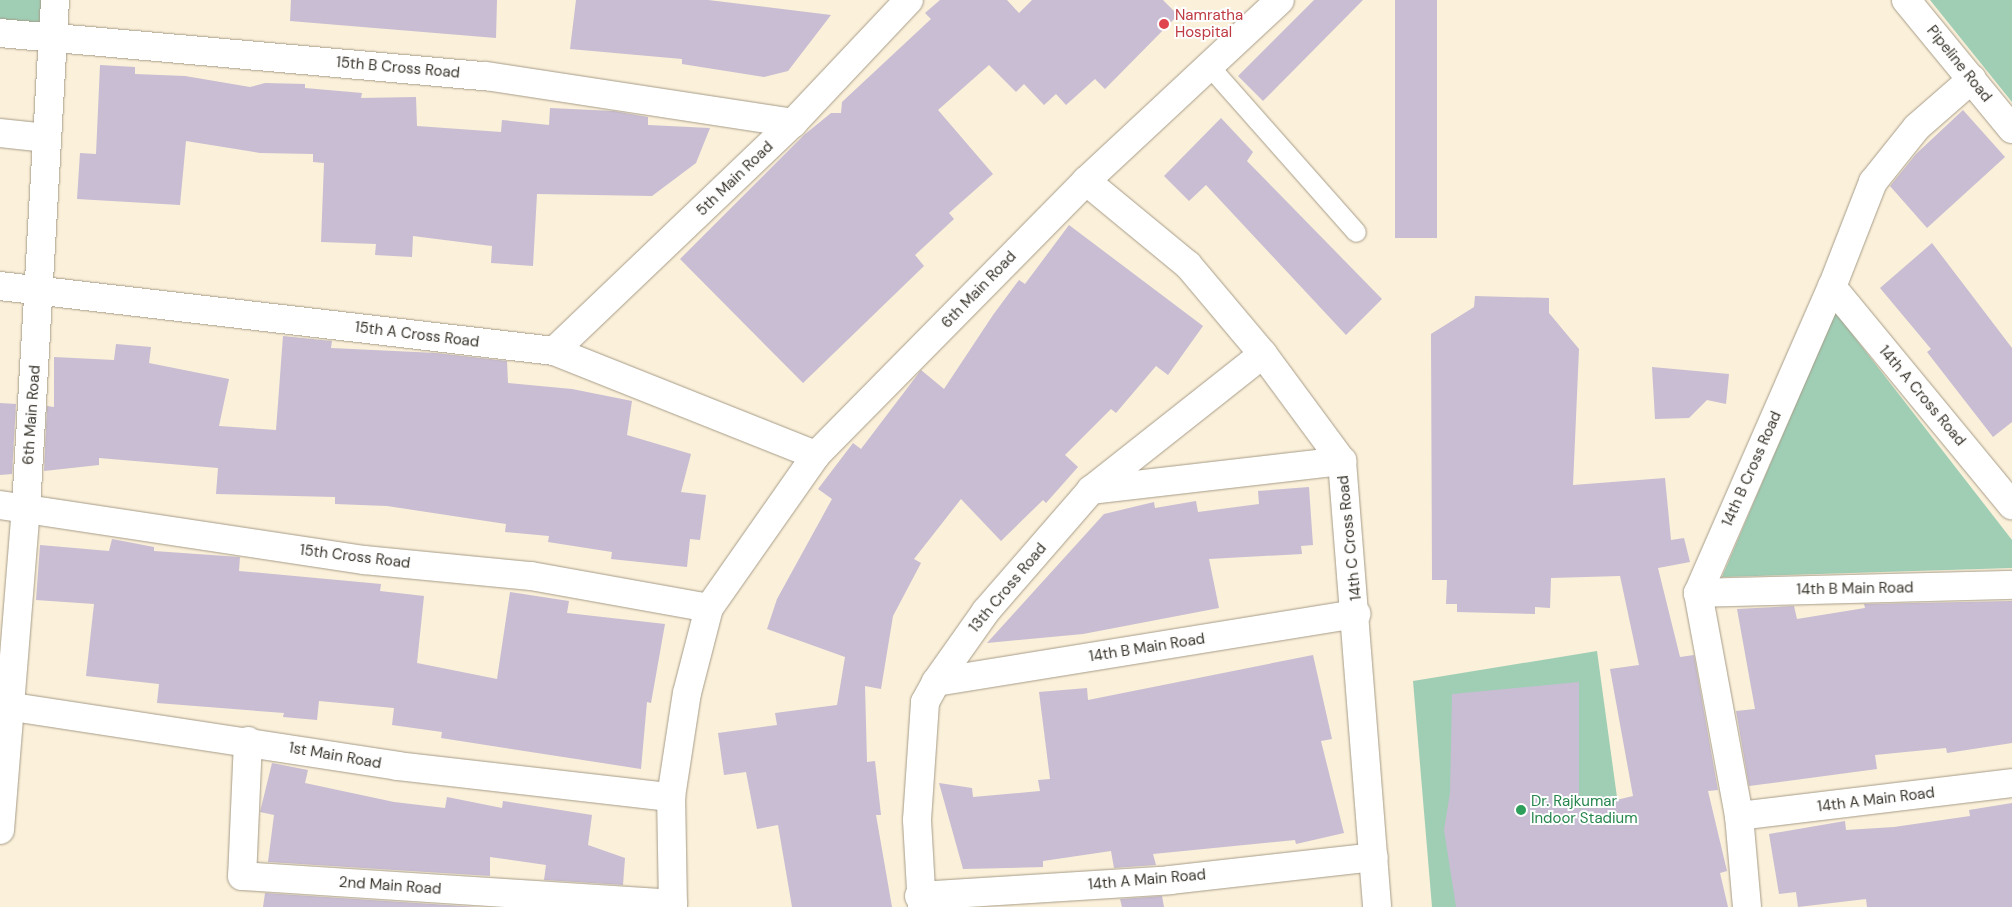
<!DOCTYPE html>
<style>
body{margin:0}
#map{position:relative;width:2012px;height:907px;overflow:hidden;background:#fbf0da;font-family:"DM Sans",sans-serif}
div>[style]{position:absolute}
.green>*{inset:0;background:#9fceb5}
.building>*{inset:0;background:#c8bdd2;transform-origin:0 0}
.roads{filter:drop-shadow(0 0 1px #a69c88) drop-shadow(0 0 1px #a69c88)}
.lane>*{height:19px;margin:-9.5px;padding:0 9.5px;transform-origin:9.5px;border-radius:9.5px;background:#fff}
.street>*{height:28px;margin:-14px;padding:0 14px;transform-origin:14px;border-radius:14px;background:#fff}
.secondary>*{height:28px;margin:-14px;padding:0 14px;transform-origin:14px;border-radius:14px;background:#fff}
.dots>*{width:14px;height:14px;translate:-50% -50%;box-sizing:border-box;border:2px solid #fefefe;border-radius:50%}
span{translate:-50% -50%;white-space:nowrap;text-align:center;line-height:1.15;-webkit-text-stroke:4px #fefefe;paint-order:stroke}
.health-label{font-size:15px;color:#be3a42}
.left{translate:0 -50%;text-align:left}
.street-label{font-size:15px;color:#3b372e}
.leisure-label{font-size:15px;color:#27864d}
</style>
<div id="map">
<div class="green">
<div style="clip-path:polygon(0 0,42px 0,39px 28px,0 23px)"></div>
<div style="clip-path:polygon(1930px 0,2012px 0,2012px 102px)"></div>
<div style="clip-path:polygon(1835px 312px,2012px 540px,2012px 568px,1722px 577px)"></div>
<div style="clip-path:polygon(1597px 651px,1632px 907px,1432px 907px,1413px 681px)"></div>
</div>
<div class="building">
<div style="clip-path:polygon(291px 0,497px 0,496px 38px,290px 21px)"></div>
<div style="clip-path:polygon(576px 0,708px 0,831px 15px,788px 71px,764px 77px,682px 64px,682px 59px,570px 49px)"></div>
<div style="clip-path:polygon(940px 0,1007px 0,1019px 13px,1032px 0,1163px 0,1178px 15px,1105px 89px,1095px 79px,1066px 105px,1056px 94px,1044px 105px,1024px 84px,1016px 92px,989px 65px,938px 110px,993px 174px,949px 213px,954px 219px,915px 255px,924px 266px,803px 383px,680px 259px,804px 135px,831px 113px,841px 113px,842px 102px,931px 19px,925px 13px)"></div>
<div style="clip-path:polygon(1314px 0,1363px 0,1263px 101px,1238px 76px)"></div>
<div style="left:1395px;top:0;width:42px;height:238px"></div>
<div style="clip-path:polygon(100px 65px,135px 67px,135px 74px,185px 76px,250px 87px,265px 83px,305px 84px,305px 88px,362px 93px,361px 98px,416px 97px,417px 126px,501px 132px,502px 120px,549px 125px,550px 108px,614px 111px,648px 117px,648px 125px,710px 128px,696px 163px,652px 196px,537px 194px,533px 266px,491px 263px,492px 246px,413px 236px,412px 257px,375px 255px,376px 244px,321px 242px,324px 163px,313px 162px,313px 154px,260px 153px,186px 141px,180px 205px,77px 199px,80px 153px,96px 154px)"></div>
<div style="clip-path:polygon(1963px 110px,2005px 157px,1927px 228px,1890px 186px,1916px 154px)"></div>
<div style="clip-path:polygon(1221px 118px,1253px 152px,1247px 161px,1382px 299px,1346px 335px,1206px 185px,1189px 201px,1164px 176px)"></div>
<div style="clip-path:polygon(1069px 225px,1203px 326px,1168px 375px,1156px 366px,1116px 413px,1111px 409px,1065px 455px,1078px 467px,1046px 503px,1043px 500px,1001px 541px,961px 499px,914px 559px,921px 563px,893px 616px,881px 689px,865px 686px,867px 762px,875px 761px,881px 815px,876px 815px,892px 907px,792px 907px,778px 825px,757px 829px,746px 772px,724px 775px,718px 733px,777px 725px,775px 713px,837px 705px,845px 657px,767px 629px,777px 599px,832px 499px,818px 489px,853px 443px,861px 449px,921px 370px,944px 389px,993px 315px,1019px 280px,1025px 284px)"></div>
<div style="clip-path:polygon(1932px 243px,2012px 348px,2012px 422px,1993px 437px,1927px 352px,1931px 349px,1880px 288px)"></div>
<div style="clip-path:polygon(1475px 296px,1549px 298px,1549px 313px,1579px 349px,1573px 485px,1665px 478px,1671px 540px,1684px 538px,1690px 562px,1658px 568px,1680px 657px,1694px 655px,1718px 790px,1708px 791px,1727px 871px,1720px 873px,1728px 907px,1456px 907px,1444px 830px,1450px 793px,1452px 694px,1579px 682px,1579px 809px,1633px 796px,1610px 669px,1639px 665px,1620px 576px,1551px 578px,1550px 608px,1535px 607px,1535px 614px,1457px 612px,1457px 604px,1446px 604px,1447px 580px,1432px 580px,1431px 334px,1474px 307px)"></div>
<div style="clip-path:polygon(283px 336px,332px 341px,331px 348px,436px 353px,507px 361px,508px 383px,572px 389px,632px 401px,627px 435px,691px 454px,681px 492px,706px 495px,700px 540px,690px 539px,687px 567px,611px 559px,612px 552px,548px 542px,549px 536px,505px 532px,506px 524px,387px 506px,335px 504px,335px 497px,216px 494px,218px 468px,99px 458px,99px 465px,44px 471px,47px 406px,54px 407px,54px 357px,114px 360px,116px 344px,151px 347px,149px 363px,229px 379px,219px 426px,276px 430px)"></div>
<div style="clip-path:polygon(1652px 367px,1729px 374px,1726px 404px,1707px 400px,1689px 418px,1655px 419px)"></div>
<div style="clip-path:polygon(0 403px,16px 404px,12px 474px,0 475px)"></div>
<div style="clip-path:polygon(1309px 487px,1313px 545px,1301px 546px,1302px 554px,1209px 559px,1219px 608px,1083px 634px,987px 643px,1104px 514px,1154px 502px,1155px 508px,1196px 501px,1198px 512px,1259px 504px,1258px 491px)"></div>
<div style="clip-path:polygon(112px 539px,154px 547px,154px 551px,240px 557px,239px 571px,381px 584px,380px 591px,424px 596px,417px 663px,497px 679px,510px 592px,569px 601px,567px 613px,665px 624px,651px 703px,647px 702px,641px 769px,441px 738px,442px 732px,392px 725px,394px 708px,319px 701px,317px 720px,283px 717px,284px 713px,157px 703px,159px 684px,86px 676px,94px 604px,36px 600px,40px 545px,109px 551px)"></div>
<div style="clip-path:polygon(2012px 601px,2012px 743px,1947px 753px,1946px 748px,1875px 755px,1877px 769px,1749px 786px,1736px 711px,1755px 709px,1737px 609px,1794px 606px,1797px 619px,1865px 608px,1864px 604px)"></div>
<div style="clip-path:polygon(1313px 655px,1332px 739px,1321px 741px,1344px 833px,1296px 844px,1295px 840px,1153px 854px,1156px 865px,1114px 868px,1111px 851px,1043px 861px,1043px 867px,963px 869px,939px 783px,972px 788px,973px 797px,1040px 791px,1038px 780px,1050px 779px,1039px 692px,1087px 688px,1088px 700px)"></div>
<div style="clip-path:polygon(272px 763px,308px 770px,305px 783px,394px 802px,445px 808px,447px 797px,502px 808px,503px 801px,592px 815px,588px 845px,625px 858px,623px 885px,544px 880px,546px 865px,490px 857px,490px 876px,268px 862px,274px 815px,260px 812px)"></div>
<div style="clip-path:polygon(2012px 803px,2012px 907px,1867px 907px,1866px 899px,1798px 907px,1796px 892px,1779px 894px,1769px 834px,1845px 821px,1846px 830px,1894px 827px,1970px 816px,1969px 810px)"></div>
<div style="clip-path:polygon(265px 893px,478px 907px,263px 907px)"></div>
<div style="clip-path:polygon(1162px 896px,1164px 907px,1122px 907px,1120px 899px)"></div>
</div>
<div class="roads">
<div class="lane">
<div style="left:1210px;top:67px;width:220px;rotate:48.5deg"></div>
</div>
<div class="street">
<div style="left:0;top:33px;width:488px;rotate:5.1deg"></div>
<div style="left:486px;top:76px;width:311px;rotate:8.7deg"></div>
<div style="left:0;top:133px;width:47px;rotate:6.1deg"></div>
<div style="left:1086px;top:181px;width:132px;rotate:39.5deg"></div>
<div style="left:1188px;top:265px;width:116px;rotate:49.9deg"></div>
<div style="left:1263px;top:354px;width:133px;rotate:53.6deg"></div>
<div style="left:1342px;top:461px;width:447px;rotate:85.5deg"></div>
<div style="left:0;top:286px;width:558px;rotate:6.69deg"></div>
<div style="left:554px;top:351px;width:282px;rotate:21.7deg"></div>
<div style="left:1832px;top:287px;width:283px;rotate:50.5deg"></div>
<div style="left:554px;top:351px;width:330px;rotate:-43.7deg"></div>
<div style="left:793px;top:123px;width:169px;rotate:-46.7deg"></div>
<div style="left:1091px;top:490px;width:253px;rotate:-6.6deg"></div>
<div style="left:1698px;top:593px;width:314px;rotate:-1.5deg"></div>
<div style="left:936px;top:682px;width:426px;rotate:-9.2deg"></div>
<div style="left:0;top:705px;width:402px;rotate:8.7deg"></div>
<div style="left:397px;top:766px;width:276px;rotate:6.5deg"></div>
<div style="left:248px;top:741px;width:135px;rotate:92.5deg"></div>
<div style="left:242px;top:876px;width:432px;rotate:3.7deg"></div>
<div style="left:1739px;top:816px;width:275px;rotate:-6.9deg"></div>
<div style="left:0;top:830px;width:323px;rotate:-85.4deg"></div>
<div style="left:26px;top:508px;width:509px;rotate:-86.73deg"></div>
<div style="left:919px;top:896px;width:252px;rotate:-3.6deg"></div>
<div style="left:1170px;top:880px;width:205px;rotate:-6.4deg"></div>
<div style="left:922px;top:907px;width:87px;rotate:-93.3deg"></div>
<div style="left:917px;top:820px;width:118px;rotate:-86.1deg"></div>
<div style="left:925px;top:702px;width:23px;rotate:-61deg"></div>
<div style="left:936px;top:682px;width:87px;rotate:-54.8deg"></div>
<div style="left:986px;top:611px;width:160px;rotate:-49deg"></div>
<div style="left:1091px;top:490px;width:219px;rotate:-38.3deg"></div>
<div style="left:1747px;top:907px;width:91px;rotate:-95deg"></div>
<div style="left:1739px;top:816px;width:227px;rotate:-100.4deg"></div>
<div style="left:1698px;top:593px;width:334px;rotate:-66.4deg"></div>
<div style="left:1832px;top:287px;width:113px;rotate:-68.7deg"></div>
<div style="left:1873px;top:182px;width:70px;rotate:-51.3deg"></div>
<div style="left:1917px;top:127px;width:73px;rotate:-41.1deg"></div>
</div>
<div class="secondary">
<div style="left:1906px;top:0;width:167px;rotate:50.6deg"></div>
<div style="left:0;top:505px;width:368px;rotate:8.6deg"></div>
<div style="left:364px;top:560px;width:168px;rotate:5.5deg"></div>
<div style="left:531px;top:576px;width:181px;rotate:10.2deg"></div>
<div style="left:673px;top:907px;width:110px;rotate:-91deg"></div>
<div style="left:671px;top:797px;width:105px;rotate:-81.3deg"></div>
<div style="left:687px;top:693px;width:88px;rotate:-75.5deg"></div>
<div style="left:709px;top:608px;width:187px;rotate:-55deg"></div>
<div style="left:816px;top:455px;width:385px;rotate:-45.4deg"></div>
<div style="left:1086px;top:181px;width:265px;rotate:-43deg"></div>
</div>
</div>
<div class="dots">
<div style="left:1164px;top:24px;background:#e0444e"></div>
<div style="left:1521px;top:810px;background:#2e9e5b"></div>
</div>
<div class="health-label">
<span class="left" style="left:1175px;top:24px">Namratha<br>Hospital</span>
</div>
<div class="street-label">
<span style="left:1959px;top:64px;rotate:51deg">Pipeline Road</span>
<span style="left:398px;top:68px;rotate:5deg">15th B Cross Road</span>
<span style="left:735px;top:179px;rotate:-44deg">5th Main Road</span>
<span style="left:979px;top:290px;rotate:-46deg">6th Main Road</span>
<span style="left:417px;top:335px;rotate:7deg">15th A Cross Road</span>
<span style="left:1922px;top:396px;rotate:50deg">14th A Cross Road</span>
<span style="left:32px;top:415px;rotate:-86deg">6th Main Road</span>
<span style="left:1752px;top:469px;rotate:-66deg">14th B Cross Road</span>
<span style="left:1350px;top:538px;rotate:-96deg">14th C Cross Road</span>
<span style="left:355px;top:557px;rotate:7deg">15th Cross Road</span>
<span style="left:1008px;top:588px;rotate:-50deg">13th Cross Road</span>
<span style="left:1855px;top:589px;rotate:-1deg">14th B Main Road</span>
<span style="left:1147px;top:648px;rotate:-9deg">14th B Main Road</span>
<span style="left:335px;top:756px;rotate:10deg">1st Main Road</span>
<span style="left:1876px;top:800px;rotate:-7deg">14th A Main Road</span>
<span style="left:1147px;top:880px;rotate:-5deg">14th A Main Road</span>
<span style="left:390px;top:886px;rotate:4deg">2nd Main Road</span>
</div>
<div class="leisure-label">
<span class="left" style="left:1531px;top:810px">Dr. Rajkumar<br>Indoor Stadium</span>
</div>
</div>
